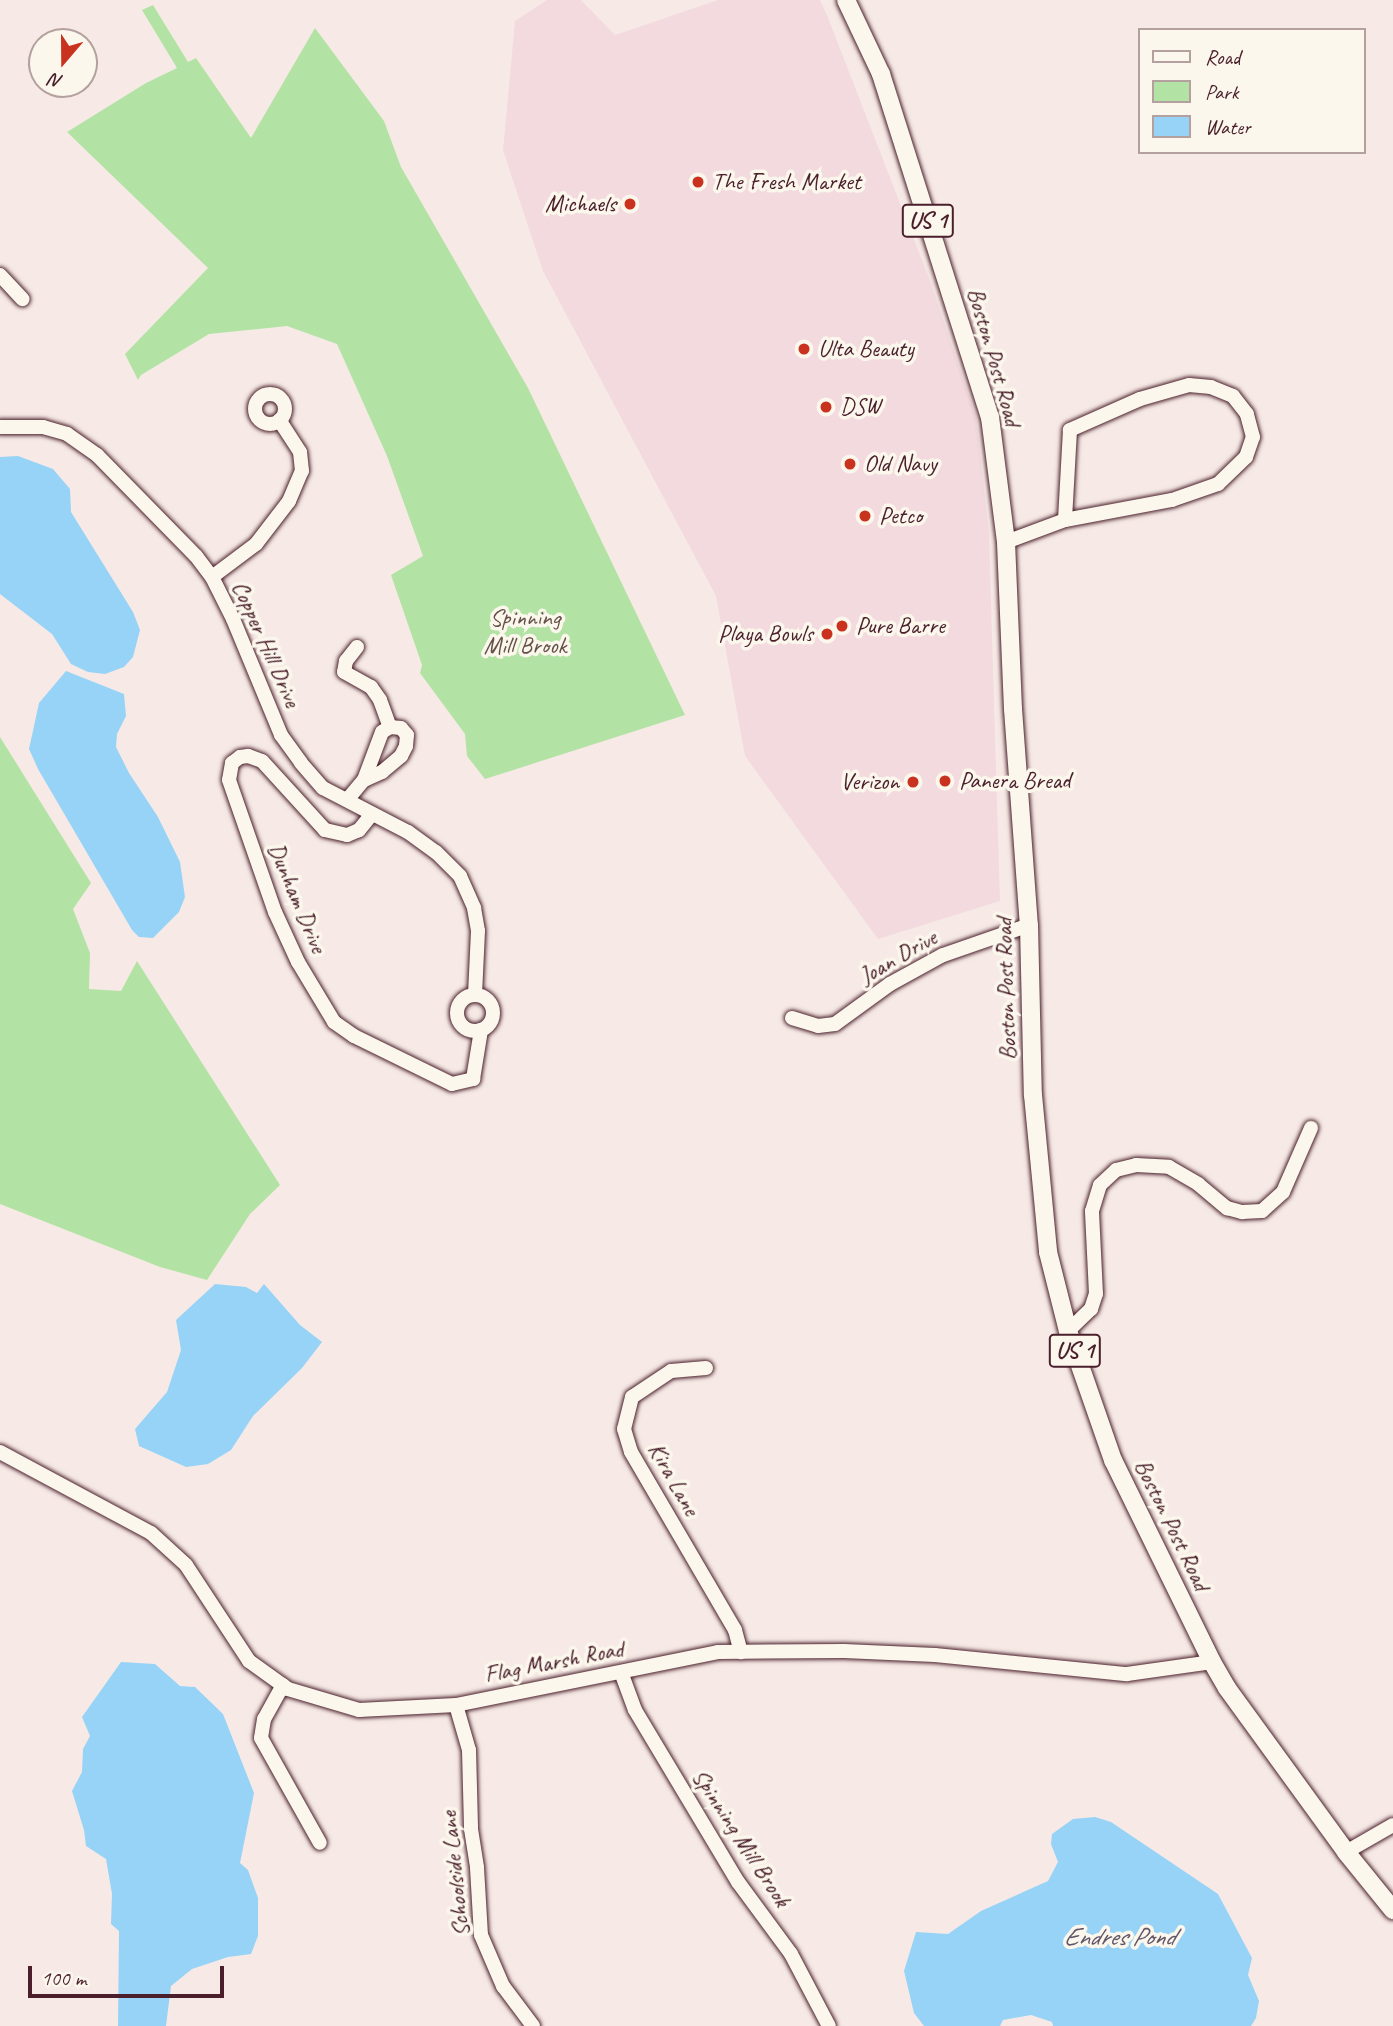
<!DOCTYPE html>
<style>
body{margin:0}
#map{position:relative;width:1393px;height:2026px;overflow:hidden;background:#f7eae6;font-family:Caveat,sans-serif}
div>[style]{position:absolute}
.built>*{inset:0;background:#f2dadf}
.green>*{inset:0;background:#b2e3a4}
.water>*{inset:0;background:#96d3f7}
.roads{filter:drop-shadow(0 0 2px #4a1f2b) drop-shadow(0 0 2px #4a1f2b)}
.minor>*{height:14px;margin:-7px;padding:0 7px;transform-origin:7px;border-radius:7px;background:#fbf7ec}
.minor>.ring{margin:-7px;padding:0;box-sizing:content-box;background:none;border:14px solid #fbf7ec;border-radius:50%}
.major>*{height:18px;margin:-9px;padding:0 9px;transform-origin:9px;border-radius:9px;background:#fbf7ec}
.dots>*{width:19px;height:19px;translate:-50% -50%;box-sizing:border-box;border:4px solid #fbf7ec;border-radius:50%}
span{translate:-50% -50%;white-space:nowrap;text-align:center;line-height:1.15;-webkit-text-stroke:7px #fbf7ec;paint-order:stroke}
.shield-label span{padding:2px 5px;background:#fbf7ec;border:2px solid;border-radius:5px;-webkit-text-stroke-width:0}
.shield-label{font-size:23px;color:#4a1f2b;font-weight:700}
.poi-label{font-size:24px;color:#4a1f2b}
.left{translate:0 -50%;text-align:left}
.right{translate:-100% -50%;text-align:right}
.street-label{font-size:24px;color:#4a1f2b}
.park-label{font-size:24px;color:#645049}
.water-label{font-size:26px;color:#615568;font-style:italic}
.legend{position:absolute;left:1138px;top:28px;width:228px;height:126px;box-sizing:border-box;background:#fbf7ec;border:2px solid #b4a19f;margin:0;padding:9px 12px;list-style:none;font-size:21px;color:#4a1f2b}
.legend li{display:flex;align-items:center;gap:14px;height:35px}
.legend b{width:35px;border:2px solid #b4a19f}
.north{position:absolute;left:28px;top:28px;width:70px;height:70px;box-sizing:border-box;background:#fbf7ec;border:2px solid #b4a19f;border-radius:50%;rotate:200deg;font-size:19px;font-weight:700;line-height:28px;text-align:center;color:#4a1f2b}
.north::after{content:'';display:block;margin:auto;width:24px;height:32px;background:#c8321e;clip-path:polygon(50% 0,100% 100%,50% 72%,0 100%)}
.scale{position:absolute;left:28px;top:1966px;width:196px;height:32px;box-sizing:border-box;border:4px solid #4a1f2b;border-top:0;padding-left:9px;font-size:21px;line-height:24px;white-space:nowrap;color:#4a1f2b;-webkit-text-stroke:5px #fbf7ec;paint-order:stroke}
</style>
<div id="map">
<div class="built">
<div style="clip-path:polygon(547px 0,581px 0,615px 35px,718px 0,820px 0,827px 15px,929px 278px,976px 416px,989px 534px,1000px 901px,878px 939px,745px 756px,716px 596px,543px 271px,503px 150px,515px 21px)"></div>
</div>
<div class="green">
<div style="clip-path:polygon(153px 5px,188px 62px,196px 58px,251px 138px,315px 28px,384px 121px,401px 167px,528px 388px,685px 715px,485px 779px,467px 756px,465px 734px,420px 673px,422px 665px,391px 575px,423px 556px,387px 456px,337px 344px,287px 326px,209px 334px,141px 375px,138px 380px,125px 354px,208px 268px,67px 132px,146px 83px,177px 68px,142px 10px)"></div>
<div style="clip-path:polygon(0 737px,91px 883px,73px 909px,90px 953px,89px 989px,121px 991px,137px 961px,280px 1185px,250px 1214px,207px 1280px,160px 1267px,0 1204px)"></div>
</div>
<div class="water">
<div style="clip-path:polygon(18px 456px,53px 469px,70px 489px,71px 512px,133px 612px,140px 630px,133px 657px,124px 667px,105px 674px,88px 672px,71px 664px,52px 634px,0 594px,0 457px)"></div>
<div style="clip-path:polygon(66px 671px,124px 694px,126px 716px,117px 734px,116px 747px,129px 773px,158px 817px,180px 862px,185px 897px,179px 912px,153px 938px,139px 937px,132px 930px,38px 769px,29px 749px,39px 703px)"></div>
<div style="clip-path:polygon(215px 1284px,246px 1287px,257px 1293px,264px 1284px,300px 1325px,322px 1342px,302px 1368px,253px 1416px,231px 1450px,208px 1464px,186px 1467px,139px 1446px,135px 1429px,167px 1392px,181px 1350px,176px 1320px)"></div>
<div style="clip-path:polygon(121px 1662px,155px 1664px,180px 1686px,195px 1687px,223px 1714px,254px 1793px,240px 1863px,248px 1870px,258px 1898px,258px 1936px,251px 1954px,228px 1957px,192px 1969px,171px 1986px,166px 2026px,118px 2026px,119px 1931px,111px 1924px,112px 1894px,106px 1859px,86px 1846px,84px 1830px,72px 1791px,82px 1772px,83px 1749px,90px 1736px,82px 1717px)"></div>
<div style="clip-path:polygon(1095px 1817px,1111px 1822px,1218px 1894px,1252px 1958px,1248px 1975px,1259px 2001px,1256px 2018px,1251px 2026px,1053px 2026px,1052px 2022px,1031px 2015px,1003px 2020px,1000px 2026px,924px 2026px,914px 2013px,904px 1971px,916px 1932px,948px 1934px,981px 1911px,1048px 1881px,1058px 1862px,1051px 1844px,1052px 1834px,1073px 1819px)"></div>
</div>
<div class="roads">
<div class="minor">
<div style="left:0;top:275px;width:33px;rotate:47deg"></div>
<div class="ring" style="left:255px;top:394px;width:16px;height:16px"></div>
<div style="left:0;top:427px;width:43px"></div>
<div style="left:43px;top:427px;width:25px;rotate:16deg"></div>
<div style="left:67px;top:434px;width:37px;rotate:35deg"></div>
<div style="left:97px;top:455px;width:141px;rotate:45.6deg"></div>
<div style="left:196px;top:556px;width:26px;rotate:53deg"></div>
<div style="left:212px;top:577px;width:47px;rotate:63.4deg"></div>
<div style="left:233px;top:619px;width:126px;rotate:67.5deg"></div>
<div style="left:281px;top:735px;width:34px;rotate:54deg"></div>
<div style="left:301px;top:763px;width:33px;rotate:49deg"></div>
<div style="left:323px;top:788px;width:96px;rotate:27.4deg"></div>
<div style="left:408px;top:832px;width:34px;rotate:36deg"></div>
<div style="left:436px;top:852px;width:34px;rotate:45deg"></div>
<div style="left:460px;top:876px;width:35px;rotate:66deg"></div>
<div style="left:474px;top:908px;width:23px;rotate:80deg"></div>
<div style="left:478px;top:931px;width:63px;rotate:92.7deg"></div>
<div style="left:1006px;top:542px;width:63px;rotate:-20.4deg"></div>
<div style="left:1065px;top:520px;width:109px;rotate:-10.6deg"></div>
<div style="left:1172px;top:500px;width:49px;rotate:-19.2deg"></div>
<div style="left:1218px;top:484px;width:39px;rotate:-44deg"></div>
<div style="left:1246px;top:457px;width:21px;rotate:-71deg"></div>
<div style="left:1253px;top:437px;width:24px;rotate:-105deg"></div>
<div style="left:1247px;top:414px;width:23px;rotate:-128deg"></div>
<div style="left:1233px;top:396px;width:24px;rotate:-158deg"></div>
<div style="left:1211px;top:387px;width:22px;rotate:-175deg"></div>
<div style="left:1189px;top:385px;width:51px;rotate:164.1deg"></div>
<div style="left:1140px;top:399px;width:77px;rotate:156.1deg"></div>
<div style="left:1070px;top:430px;width:90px;rotate:93.2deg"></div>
<div style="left:212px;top:577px;width:55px;rotate:-36.9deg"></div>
<div style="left:256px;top:544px;width:54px;rotate:-52.5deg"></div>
<div style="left:289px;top:501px;width:33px;rotate:-67deg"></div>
<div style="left:302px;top:471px;width:19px;rotate:-96deg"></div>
<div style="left:300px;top:452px;width:38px;rotate:-123deg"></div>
<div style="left:357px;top:647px;width:18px;rotate:128deg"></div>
<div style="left:346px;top:661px;width:11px;rotate:100deg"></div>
<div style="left:344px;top:672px;width:31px;rotate:29deg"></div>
<div style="left:371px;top:687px;width:16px;rotate:55deg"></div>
<div style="left:380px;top:700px;width:29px;rotate:70deg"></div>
<div style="left:347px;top:800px;width:26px;rotate:-50deg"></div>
<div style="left:364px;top:780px;width:20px;rotate:-24deg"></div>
<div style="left:382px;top:772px;width:25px;rotate:-40deg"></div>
<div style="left:401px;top:756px;width:11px;rotate:-63deg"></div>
<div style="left:406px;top:746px;width:11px;rotate:-85deg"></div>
<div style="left:407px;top:735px;width:9px;rotate:-131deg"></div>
<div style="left:401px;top:728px;width:11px;rotate:-175deg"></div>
<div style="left:390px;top:727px;width:9px;rotate:148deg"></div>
<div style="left:382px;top:732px;width:51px;rotate:110.6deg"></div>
<div style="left:372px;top:814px;width:21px;rotate:129deg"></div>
<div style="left:359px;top:830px;width:13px;rotate:157deg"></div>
<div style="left:347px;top:835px;width:23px;rotate:-167deg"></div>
<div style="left:325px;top:830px;width:93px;rotate:-132.4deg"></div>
<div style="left:262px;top:761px;width:15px;rotate:-160deg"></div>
<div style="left:248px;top:756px;width:8px;rotate:173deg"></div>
<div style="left:240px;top:757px;width:10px;rotate:143deg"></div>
<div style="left:232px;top:763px;width:17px;rotate:100deg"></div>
<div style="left:229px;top:780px;width:140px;rotate:70.8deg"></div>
<div style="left:275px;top:912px;width:55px;rotate:65.3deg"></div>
<div style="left:298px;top:962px;width:70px;rotate:59deg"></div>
<div style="left:334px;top:1022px;width:24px;rotate:35deg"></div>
<div style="left:354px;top:1036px;width:109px;rotate:26.1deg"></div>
<div style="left:452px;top:1084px;width:22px;rotate:-13deg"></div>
<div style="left:473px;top:1079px;width:50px;rotate:-80.7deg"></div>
<div class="ring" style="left:457px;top:995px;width:22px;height:22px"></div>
<div style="left:792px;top:1018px;width:27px;rotate:17deg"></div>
<div style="left:818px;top:1026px;width:17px;rotate:-7deg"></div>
<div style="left:835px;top:1024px;width:68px;rotate:-36deg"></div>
<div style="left:890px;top:984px;width:60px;rotate:-28.7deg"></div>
<div style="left:943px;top:955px;width:91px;rotate:-19.2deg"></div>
<div style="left:1068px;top:1331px;width:32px;rotate:-44deg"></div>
<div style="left:1091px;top:1309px;width:16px;rotate:-72deg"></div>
<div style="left:1096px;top:1294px;width:83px;rotate:-92.8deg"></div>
<div style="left:1092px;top:1211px;width:27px;rotate:-73deg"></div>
<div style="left:1100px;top:1185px;width:22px;rotate:-43deg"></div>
<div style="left:1116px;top:1170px;width:21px;rotate:-14deg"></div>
<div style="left:1136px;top:1165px;width:33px;rotate:3deg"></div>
<div style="left:1169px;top:1167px;width:34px;rotate:30deg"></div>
<div style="left:1198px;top:1184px;width:38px;rotate:40deg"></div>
<div style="left:1227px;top:1208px;width:16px;rotate:15deg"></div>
<div style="left:1242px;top:1212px;width:20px;rotate:-3deg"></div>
<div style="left:1262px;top:1211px;width:28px;rotate:-42deg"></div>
<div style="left:1283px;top:1192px;width:70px;rotate:-66.4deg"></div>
<div style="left:706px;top:1368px;width:35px;rotate:175deg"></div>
<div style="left:671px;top:1371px;width:47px;rotate:146.3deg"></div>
<div style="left:632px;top:1397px;width:33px;rotate:104deg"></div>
<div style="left:624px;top:1429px;width:24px;rotate:73deg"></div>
<div style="left:631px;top:1452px;width:206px;rotate:59.7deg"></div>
<div style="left:735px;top:1630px;width:23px;rotate:75deg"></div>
<div style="left:0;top:1452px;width:171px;rotate:28.2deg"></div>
<div style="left:151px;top:1533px;width:47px;rotate:42.4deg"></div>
<div style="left:186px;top:1565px;width:115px;rotate:56.7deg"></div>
<div style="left:249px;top:1661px;width:48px;rotate:35.7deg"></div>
<div style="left:288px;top:1689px;width:74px;rotate:16.5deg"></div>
<div style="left:359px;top:1710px;width:97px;rotate:-3deg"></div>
<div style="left:456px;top:1705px;width:267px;rotate:-11.4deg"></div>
<div style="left:718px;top:1652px;width:126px;rotate:-0.5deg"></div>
<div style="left:844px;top:1651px;width:91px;rotate:2.5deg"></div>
<div style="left:935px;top:1655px;width:193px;rotate:5.7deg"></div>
<div style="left:1127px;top:1674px;width:86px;rotate:-8deg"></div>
<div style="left:621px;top:1672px;width:40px;rotate:69.8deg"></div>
<div style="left:635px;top:1710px;width:200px;rotate:59.1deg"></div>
<div style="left:738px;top:1882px;width:89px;rotate:53.6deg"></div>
<div style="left:791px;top:1954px;width:81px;rotate:62.2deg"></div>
<div style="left:283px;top:1685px;width:39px;rotate:119deg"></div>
<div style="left:264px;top:1719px;width:19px;rotate:99deg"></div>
<div style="left:261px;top:1738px;width:120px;rotate:60.7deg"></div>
<div style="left:456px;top:1705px;width:47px;rotate:73.9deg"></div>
<div style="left:469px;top:1750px;width:79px;rotate:88.5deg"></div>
<div style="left:471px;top:1829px;width:39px;rotate:81deg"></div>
<div style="left:477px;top:1868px;width:67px;rotate:86.6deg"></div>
<div style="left:481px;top:1935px;width:56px;rotate:66.7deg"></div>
<div style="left:503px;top:1986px;width:50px;rotate:53.1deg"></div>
<div style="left:1346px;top:1852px;width:54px;rotate:-29.9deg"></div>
</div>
<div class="major">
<div style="left:846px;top:0;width:82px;rotate:64.7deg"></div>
<div style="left:881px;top:74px;width:360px;rotate:72.4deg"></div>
<div style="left:990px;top:417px;width:126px;rotate:82.7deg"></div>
<div style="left:1006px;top:542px;width:167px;rotate:87.6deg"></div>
<div style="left:1013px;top:709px;width:217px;rotate:85.8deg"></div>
<div style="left:1029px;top:925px;width:170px;rotate:88.7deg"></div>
<div style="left:1033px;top:1095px;width:158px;rotate:84.5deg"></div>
<div style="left:1048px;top:1252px;width:81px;rotate:75.8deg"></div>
<div style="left:1068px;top:1331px;width:137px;rotate:70.8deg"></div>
<div style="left:1113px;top:1460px;width:225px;rotate:63.9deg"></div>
<div style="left:1212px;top:1662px;width:30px;rotate:60deg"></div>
<div style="left:1227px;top:1688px;width:203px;rotate:54deg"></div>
<div style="left:1346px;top:1852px;width:75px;rotate:51deg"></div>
</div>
</div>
<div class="dots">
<div style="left:698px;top:182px;background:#c8321e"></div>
<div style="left:630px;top:204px;background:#c8321e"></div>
<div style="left:804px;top:349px;background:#c8321e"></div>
<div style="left:826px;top:407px;background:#c8321e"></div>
<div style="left:850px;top:464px;background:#c8321e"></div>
<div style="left:865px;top:516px;background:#c8321e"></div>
<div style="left:842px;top:626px;background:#c8321e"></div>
<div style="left:827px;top:634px;background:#c8321e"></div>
<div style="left:945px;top:781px;background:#c8321e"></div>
<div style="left:913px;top:782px;background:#c8321e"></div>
</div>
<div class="shield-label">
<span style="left:928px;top:221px">US 1</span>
<span style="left:1075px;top:1351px">US 1</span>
</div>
<div class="poi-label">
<span class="left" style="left:712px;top:182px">The Fresh Market</span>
<span class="right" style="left:616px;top:204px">Michaels</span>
<span class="left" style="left:818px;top:349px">Ulta Beauty</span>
<span class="left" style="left:840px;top:407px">DSW</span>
<span class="left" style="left:864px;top:464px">Old Navy</span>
<span class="left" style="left:879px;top:516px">Petco</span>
<span class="left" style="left:856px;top:626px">Pure Barre</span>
<span class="right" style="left:813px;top:634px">Playa Bowls</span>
<span class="left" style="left:959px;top:781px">Panera Bread</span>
<span class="right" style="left:899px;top:782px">Verizon</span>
</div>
<div class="street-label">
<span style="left:994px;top:357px;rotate:74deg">Boston Post Road</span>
<span style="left:266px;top:644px;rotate:66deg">Copper Hill Drive</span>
<span style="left:297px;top:898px;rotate:67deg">Dunham Drive</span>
<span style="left:898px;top:957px;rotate:-30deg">Joan Drive</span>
<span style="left:1006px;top:989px;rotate:-92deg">Boston Post Road</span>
<span style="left:674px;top:1479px;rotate:61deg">Kira Lane</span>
<span style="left:1172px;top:1525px;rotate:64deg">Boston Post Road</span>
<span style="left:554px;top:1662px;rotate:-11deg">Flag Marsh Road</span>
<span style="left:741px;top:1838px;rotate:57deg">Spinning Mill Brook</span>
<span style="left:455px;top:1874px;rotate:-96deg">Schoolside Lane</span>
</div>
<div class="park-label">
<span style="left:525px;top:632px">Spinning<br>Mill Brook</span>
</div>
<div class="water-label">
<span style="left:1119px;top:1937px">Endres Pond</span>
</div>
<ul class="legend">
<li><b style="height:9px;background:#fbf7ec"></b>Road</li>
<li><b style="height:19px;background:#b2e3a4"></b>Park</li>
<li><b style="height:19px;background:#96d3f7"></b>Water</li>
</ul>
<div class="north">N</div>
<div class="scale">100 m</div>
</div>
